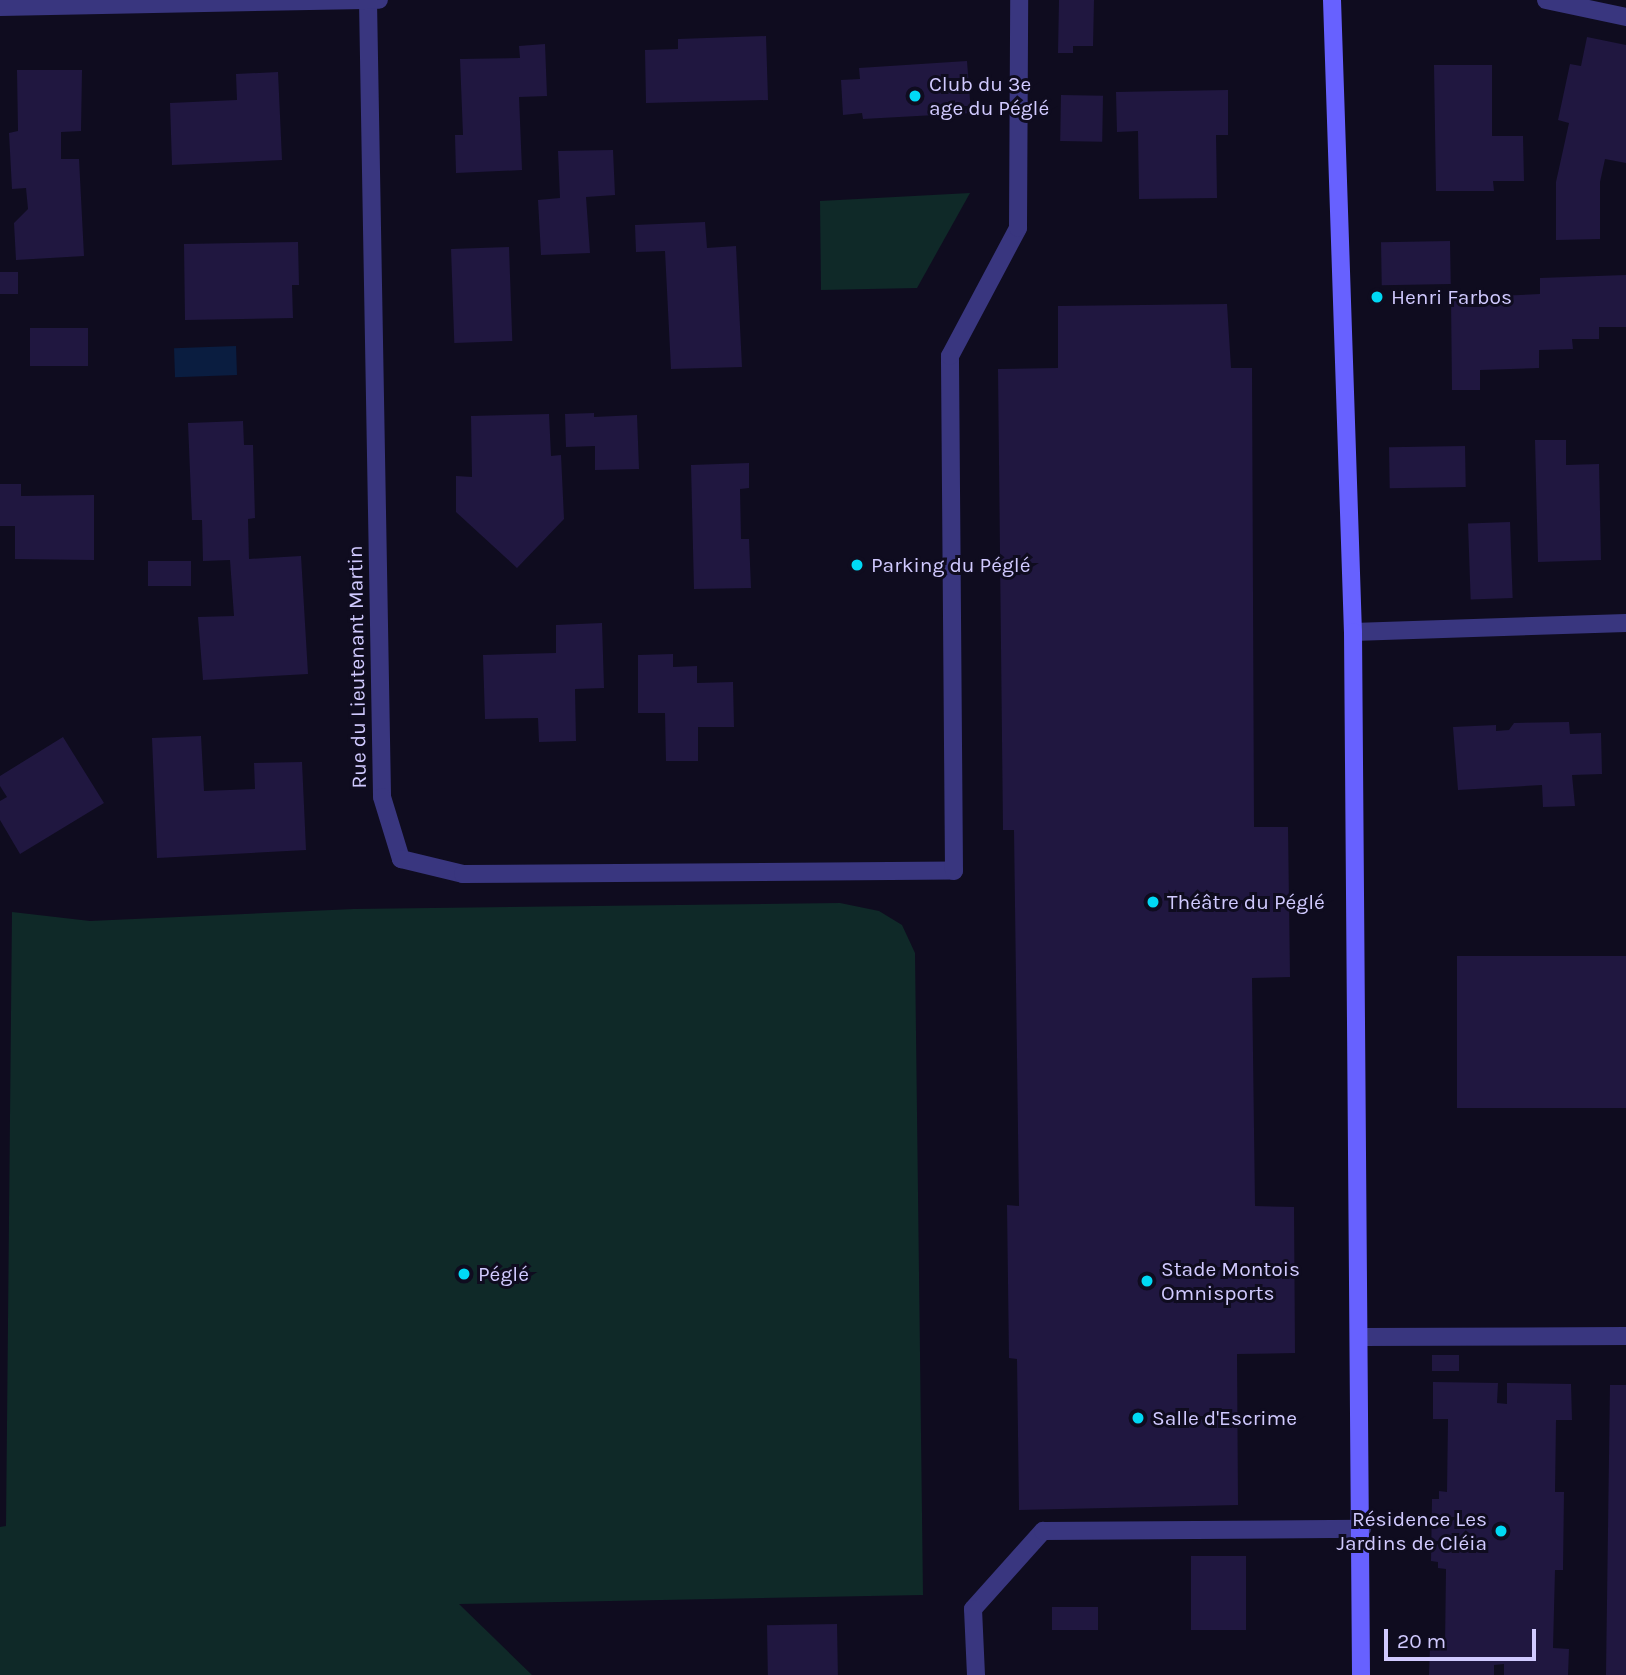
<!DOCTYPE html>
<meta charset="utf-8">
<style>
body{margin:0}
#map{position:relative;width:1626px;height:1675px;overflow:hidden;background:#0f0c1f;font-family:Karla,sans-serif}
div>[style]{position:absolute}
.green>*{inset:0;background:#0f2928}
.water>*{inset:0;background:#0a1d40;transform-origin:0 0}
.building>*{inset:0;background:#201740;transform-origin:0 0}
.lane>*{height:18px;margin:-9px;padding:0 9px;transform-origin:9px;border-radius:9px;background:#39367f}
.street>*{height:18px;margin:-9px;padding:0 9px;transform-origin:9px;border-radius:9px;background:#39367f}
.secondary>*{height:18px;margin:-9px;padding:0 9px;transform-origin:9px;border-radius:9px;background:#6761ff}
.dots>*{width:19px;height:19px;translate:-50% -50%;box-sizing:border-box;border:4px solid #0f0c1f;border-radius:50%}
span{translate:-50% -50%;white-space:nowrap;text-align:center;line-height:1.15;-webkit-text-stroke:6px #0f0c1f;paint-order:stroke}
.poi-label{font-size:21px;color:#d1caff}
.left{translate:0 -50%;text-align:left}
.right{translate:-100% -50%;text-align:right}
.street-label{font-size:21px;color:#d1caff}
.scale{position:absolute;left:1384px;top:1629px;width:152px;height:32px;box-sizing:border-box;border:4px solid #d1caff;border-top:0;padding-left:9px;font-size:21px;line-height:24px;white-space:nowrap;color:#d1caff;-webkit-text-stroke:5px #0f0c1f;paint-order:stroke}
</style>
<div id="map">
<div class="green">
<div style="clip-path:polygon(970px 193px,917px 288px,821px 290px,820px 201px)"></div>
<div style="clip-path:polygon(840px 903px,879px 911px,902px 925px,915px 953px,923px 1595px,459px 1604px,532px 1675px,0 1675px,0 1527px,6px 1526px,12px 912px,90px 921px,354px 909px)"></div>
</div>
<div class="water">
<div style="left:236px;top:346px;width:29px;height:62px;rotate:88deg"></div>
</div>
<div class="building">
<div style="clip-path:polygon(1059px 0,1094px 0,1093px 46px,1073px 46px,1073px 53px,1058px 53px)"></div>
<div style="clip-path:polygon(766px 36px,768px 100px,646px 103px,645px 50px,678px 49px,678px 39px)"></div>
<div style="clip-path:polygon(1587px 37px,1626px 45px,1626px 163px,1605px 159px,1600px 182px,1600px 239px,1556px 240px,1556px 182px,1569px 123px,1558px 120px,1570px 64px,1581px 66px)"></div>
<div style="clip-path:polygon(545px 44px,547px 96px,519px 97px,522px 170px,456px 173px,455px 135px,463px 135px,460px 59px,520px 58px,519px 46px)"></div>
<div style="clip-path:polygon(967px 61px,971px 113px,863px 119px,862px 113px,843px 115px,841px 80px,860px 79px,859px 68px)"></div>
<div style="clip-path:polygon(1434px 65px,1492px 65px,1492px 136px,1523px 136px,1524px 181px,1493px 181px,1494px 191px,1436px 191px)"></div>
<div style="clip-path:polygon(17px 70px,82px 70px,81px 131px,61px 132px,61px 159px,79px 159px,84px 256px,16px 260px,14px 223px,28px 209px,26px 188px,12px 189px,9px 133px,18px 131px)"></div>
<div style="clip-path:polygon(278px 72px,282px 160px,172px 165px,170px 103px,237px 100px,236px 74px)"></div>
<div style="clip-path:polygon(1228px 90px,1228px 135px,1216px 135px,1217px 198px,1139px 199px,1138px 131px,1117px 132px,1116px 92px)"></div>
<div style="left:1061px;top:95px;width:42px;height:46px;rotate:1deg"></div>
<div style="clip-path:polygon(613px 150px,615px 195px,586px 197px,590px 253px,541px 255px,538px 200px,560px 198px,558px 151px)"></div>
<div style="clip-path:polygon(705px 222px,707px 248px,736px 246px,742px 367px,671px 369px,665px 251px,636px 252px,635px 225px)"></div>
<div style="left:1450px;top:241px;width:43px;height:69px;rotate:89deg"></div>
<div style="clip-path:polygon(298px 242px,299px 285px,292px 285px,293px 318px,185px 320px,184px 244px)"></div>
<div style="left:509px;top:247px;width:94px;height:58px;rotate:88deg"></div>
<div style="left:0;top:272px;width:18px;height:22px"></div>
<div style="clip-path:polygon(1626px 275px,1626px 327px,1599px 327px,1599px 339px,1572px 339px,1573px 349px,1539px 350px,1539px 368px,1480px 370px,1480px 390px,1452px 390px,1451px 298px,1540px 294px,1540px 278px)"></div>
<div style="clip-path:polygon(1227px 304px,1231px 368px,1252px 368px,1254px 827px,1288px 827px,1290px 977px,1252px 978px,1255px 1206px,1294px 1207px,1295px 1353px,1237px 1354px,1238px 1505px,1019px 1510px,1017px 1359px,1009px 1358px,1007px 1205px,1019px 1206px,1014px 830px,1003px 830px,998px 369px,1058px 368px,1058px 306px)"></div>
<div style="left:88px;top:328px;width:38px;height:58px;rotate:90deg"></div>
<div style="clip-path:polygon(594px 413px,594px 417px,637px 415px,639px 469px,595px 470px,595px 446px,566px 447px,565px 414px)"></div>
<div style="clip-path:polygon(549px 414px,551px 456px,561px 455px,564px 519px,517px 568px,456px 512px,456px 476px,472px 477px,471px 416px)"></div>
<div style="clip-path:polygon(243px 421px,244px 445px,253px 445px,255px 518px,248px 519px,249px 559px,301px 556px,308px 674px,203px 680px,198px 617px,234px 616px,230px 560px,203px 561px,202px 520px,192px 520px,188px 423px)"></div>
<div style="clip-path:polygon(1535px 440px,1566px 440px,1566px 465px,1599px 464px,1601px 560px,1538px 562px)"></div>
<div style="left:1465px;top:446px;width:41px;height:76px;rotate:89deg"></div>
<div style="clip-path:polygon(749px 463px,749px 488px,740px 489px,741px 539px,749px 539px,751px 588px,694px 589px,691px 465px)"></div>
<div style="clip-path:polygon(0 484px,21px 484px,21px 496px,94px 495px,94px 560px,15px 559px,15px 526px,0 526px)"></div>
<div style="left:1510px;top:522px;width:76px;height:42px;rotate:88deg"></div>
<div style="left:191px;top:561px;width:25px;height:43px;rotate:90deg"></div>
<div style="clip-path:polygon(602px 623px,604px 688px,575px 689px,576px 741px,539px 742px,538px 718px,485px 719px,483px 655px,556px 653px,556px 625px)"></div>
<div style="clip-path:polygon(673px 654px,673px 667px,697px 666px,697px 683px,733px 682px,734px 727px,698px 727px,698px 761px,666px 761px,665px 713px,638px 713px,638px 655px)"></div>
<div style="clip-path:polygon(1569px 722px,1570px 734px,1601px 733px,1602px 774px,1572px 775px,1575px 806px,1543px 807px,1542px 785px,1458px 790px,1453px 727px,1496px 725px,1496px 731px,1509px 730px,1514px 723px)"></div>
<div style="clip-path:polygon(201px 736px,204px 791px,255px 789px,254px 763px,302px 762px,306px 850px,157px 858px,152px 738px)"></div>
<div style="clip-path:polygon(63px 737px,104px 803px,20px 854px,0 820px,0 801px,7px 797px,0 786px,0 776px)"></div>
<div style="left:1626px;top:956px;width:152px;height:169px;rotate:90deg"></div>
<div style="left:1432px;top:1355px;width:27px;height:16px"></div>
<div style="clip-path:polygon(1433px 1382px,1498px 1383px,1497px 1403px,1507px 1404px,1507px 1383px,1571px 1384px,1572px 1420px,1556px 1420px,1555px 1492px,1564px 1492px,1563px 1570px,1555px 1570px,1553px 1648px,1569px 1649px,1568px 1675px,1504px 1675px,1504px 1664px,1494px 1665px,1494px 1675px,1429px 1675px,1430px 1647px,1445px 1647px,1446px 1569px,1438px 1568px,1438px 1562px,1431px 1561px,1432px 1499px,1439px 1499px,1439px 1491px,1447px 1492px,1448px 1419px,1433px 1419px)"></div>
<div style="clip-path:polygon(1610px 1385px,1626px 1385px,1626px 1675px,1606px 1675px)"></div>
<div style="left:1191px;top:1556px;width:55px;height:74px"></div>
<div style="left:1052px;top:1607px;width:46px;height:23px"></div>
<div style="left:837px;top:1624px;width:51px;height:70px;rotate:89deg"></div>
</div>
<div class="lane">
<div style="left:973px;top:1609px;width:105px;rotate:-48.1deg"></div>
<div style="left:1043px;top:1531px;width:319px;rotate:-0.4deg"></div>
</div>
<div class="street">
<div style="left:1546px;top:0;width:82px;rotate:12deg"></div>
<div style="left:368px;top:1px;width:796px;rotate:88.99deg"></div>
<div style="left:382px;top:797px;width:65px;rotate:73deg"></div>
<div style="left:401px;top:859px;width:64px;rotate:13.6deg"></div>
<div style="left:463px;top:874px;width:491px;rotate:-0.4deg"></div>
<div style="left:954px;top:871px;width:515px;rotate:-90.45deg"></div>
<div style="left:950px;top:356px;width:145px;rotate:-62deg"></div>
<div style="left:1018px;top:228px;width:228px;rotate:-89.7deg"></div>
<div style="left:0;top:7px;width:379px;rotate:-1.1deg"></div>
<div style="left:1353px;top:632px;width:273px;rotate:-1.9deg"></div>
<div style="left:1360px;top:1337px;width:266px;rotate:-0.2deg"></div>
<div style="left:973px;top:1609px;width:66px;rotate:87.4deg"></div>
</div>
<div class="secondary">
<div style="left:1332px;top:0;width:632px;rotate:88.1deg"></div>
<div style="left:1353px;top:632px;width:1043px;rotate:89.56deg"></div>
</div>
<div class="dots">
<div style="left:915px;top:96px;background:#00d9f5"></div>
<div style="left:1377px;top:297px;background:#00d9f5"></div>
<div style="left:857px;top:565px;background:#00d9f5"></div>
<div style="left:1153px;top:902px;background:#00d9f5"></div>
<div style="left:464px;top:1274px;background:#00d9f5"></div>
<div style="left:1147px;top:1281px;background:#00d9f5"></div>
<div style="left:1138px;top:1418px;background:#00d9f5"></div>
<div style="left:1501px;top:1531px;background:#00d9f5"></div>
</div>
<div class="poi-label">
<span class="left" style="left:929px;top:96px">Club du 3e<br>age du Péglé</span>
<span class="left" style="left:1391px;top:297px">Henri Farbos</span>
<span class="left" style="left:871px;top:565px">Parking du Péglé</span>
<span class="left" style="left:1167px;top:902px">Théâtre du Péglé</span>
<span class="left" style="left:1161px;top:1281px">Stade Montois<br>Omnisports</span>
<span class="left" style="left:478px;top:1274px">Péglé</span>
<span class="left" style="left:1152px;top:1418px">Salle d'Escrime</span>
<span class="right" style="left:1487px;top:1531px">Résidence Les<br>Jardins de Cléia</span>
</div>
<div class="street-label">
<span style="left:357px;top:667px;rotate:-91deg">Rue du Lieutenant Martin</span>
</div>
<div class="scale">20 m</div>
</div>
